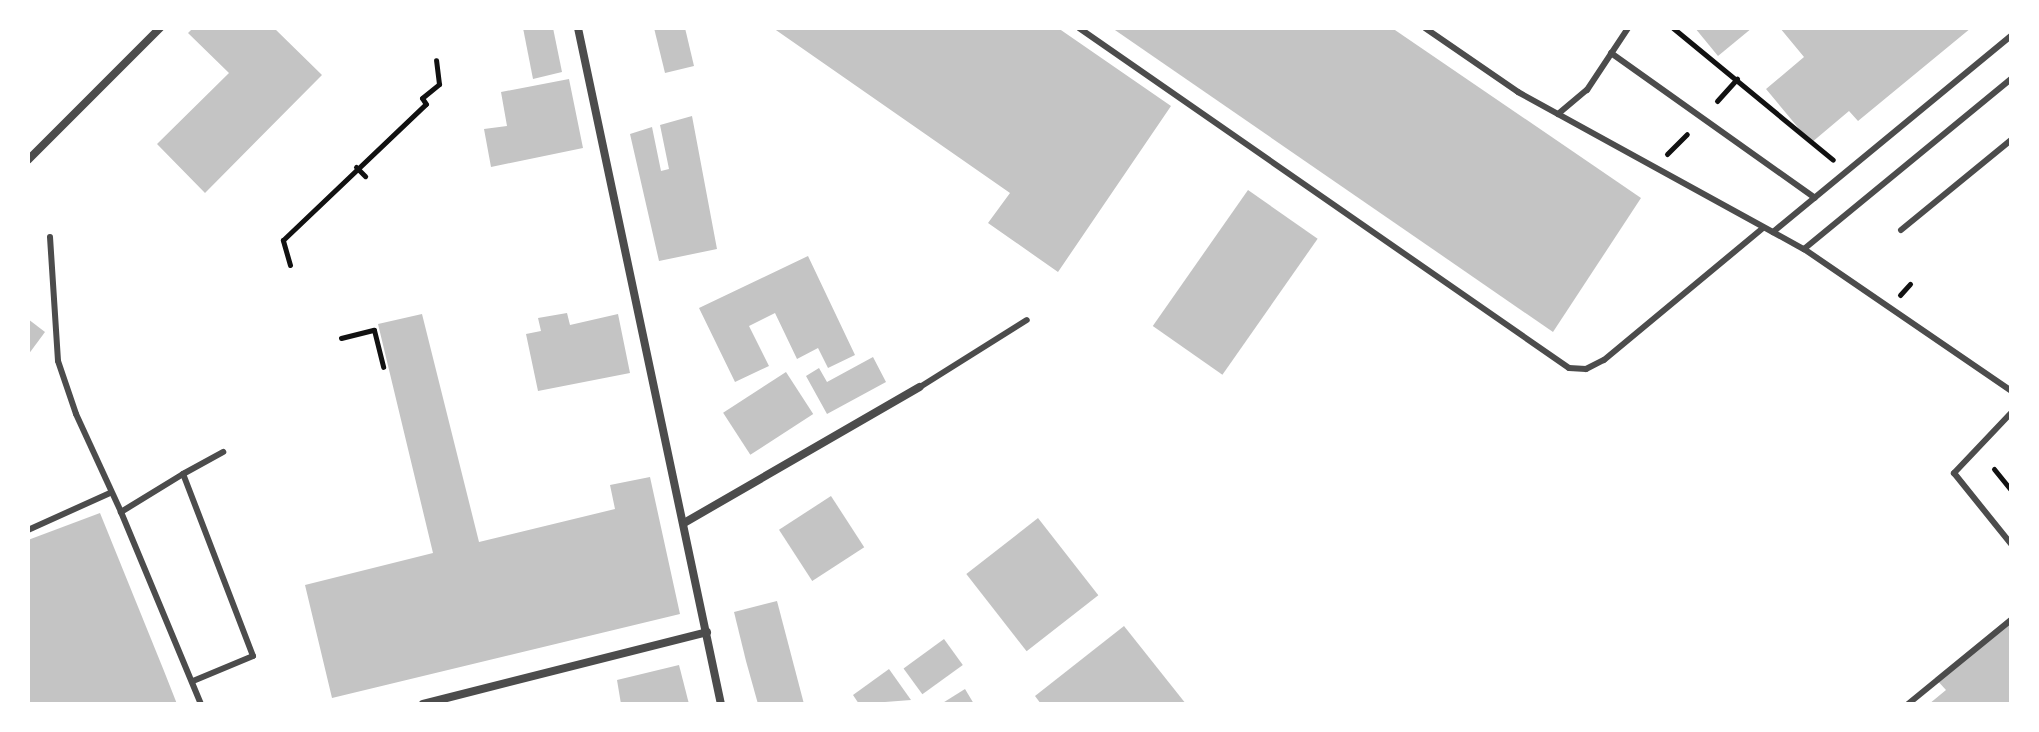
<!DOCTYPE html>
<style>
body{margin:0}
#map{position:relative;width:2039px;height:732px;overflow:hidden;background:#fff;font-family:Figtree,sans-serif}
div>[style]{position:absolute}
.building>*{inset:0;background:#c4c4c4;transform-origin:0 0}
.path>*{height:5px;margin:-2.5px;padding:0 2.5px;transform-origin:2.5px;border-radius:2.5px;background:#111}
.service>*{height:6px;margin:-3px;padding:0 3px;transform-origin:3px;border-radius:3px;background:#4c4c4c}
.minor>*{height:8px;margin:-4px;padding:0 4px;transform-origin:4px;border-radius:4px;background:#4c4c4c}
span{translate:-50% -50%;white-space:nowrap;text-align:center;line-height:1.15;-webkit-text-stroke:8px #fff;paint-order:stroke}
.frame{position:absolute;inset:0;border:30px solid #fff;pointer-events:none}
</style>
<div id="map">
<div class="building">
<div style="clip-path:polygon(193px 28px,274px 28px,322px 75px,205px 193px,157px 144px,229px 73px,188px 33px)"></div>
<div style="clip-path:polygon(523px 28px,553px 28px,562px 72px,533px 79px)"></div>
<div style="clip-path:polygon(654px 28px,685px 28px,694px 66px,665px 73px)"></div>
<div style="clip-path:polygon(773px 28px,1058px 28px,1171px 106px,1058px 272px,988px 223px,1010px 193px)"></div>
<div style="clip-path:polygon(1112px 28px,1392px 28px,1641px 198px,1553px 332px)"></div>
<div style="clip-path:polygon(1695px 28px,1752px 28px,1718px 56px)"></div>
<div style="clip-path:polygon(1780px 28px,1971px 28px,1858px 121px,1849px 111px,1811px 143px,1766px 89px,1804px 57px)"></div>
<div style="clip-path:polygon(569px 79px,583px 148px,491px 167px,484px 129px,507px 126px,501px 92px)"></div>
<div style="clip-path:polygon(692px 116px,717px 249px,659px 261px,630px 134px,652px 127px,661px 171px,669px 169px,660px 125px)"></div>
<div style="left:1248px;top:190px;width:85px;height:166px;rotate:35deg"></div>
<div style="clip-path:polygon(808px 256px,855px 355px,828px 368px,818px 348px,797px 359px,775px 313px,749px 326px,769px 366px,735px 382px,699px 308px)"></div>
<div style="clip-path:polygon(567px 313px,570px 325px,618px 314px,630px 373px,538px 391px,526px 334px,541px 331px,538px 318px)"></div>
<div style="clip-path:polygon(422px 314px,479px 542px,615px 509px,610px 485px,650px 477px,680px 614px,332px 698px,305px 585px,433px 553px,378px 324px)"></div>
<div style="clip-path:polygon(28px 319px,45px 332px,28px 355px)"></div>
<div style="clip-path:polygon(873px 357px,886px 382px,827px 414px,806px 376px,819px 368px,827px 382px)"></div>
<div style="left:786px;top:372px;width:50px;height:75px;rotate:57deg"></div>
<div style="left:831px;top:496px;width:61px;height:62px;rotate:57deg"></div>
<div style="clip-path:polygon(100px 513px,164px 671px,177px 704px,28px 704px,28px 540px)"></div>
<div style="left:1038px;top:518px;width:98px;height:91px;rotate:52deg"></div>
<div style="clip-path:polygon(777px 601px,804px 704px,758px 704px,746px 661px,734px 612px)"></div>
<div style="clip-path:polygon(2011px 616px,2011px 704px,1929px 704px,1946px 690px,1935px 678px)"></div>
<div style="clip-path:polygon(1124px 626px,1186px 704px,1041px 704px,1035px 696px)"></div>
<div style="left:944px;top:639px;width:32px;height:50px;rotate:54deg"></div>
<div style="clip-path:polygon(679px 665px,689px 704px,621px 704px,617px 680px)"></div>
<div style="clip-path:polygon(889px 669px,911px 700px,859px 704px,853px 695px)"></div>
<div style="clip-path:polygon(965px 689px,974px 704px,941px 704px)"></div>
</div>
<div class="path">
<div style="left:1673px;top:28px;width:207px;rotate:39.5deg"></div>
<div style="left:1717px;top:101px;width:30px;rotate:-48deg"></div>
<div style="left:1667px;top:154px;width:28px;rotate:-45deg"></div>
<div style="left:356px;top:167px;width:13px;rotate:45deg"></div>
<div style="left:290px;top:265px;width:26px;rotate:-106deg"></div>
<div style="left:283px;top:240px;width:197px;rotate:-43.6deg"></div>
<div style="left:426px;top:104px;width:7px;rotate:-124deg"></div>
<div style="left:422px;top:98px;width:22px;rotate:-39deg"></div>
<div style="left:439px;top:84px;width:24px;rotate:-97deg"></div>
<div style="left:1900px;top:295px;width:15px;rotate:-48deg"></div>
<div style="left:341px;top:338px;width:34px;rotate:-14deg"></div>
<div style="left:374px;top:330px;width:38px;rotate:76deg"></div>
<div style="left:1994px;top:469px;width:27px;rotate:51deg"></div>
</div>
<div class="service">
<div style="left:1079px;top:28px;width:596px;rotate:34.76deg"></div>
<div style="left:1569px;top:368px;width:17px;rotate:3deg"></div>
<div style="left:1586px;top:369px;width:20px;rotate:-27deg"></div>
<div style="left:1604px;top:360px;width:207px;rotate:-39.7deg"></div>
<div style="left:1425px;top:28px;width:113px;rotate:34.5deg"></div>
<div style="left:1518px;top:92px;width:326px;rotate:28.8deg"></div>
<div style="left:1804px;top:249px;width:251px;rotate:34.4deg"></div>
<div style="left:1611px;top:53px;width:250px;rotate:35.4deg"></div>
<div style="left:1558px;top:114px;width:38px;rotate:-40deg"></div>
<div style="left:1587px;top:90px;width:74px;rotate:-56.5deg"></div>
<div style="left:1901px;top:230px;width:142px;rotate:-39.3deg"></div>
<div style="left:1773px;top:232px;width:308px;rotate:-39.5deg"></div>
<div style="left:50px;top:237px;width:124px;rotate:86.3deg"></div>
<div style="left:58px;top:361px;width:56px;rotate:71.2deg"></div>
<div style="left:76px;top:414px;width:108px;rotate:65.3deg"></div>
<div style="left:1804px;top:249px;width:268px;rotate:-39.4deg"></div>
<div style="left:920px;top:387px;width:126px;rotate:-32.1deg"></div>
<div style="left:2011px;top:413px;width:83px;rotate:133.5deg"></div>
<div style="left:1954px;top:473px;width:91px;rotate:51.2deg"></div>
<div style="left:183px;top:474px;width:46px;rotate:-28.8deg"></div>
<div style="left:28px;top:530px;width:90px;rotate:-24.3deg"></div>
<div style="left:193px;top:681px;width:65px;rotate:-22.6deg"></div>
<div style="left:253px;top:656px;width:195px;rotate:-111deg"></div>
<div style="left:183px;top:474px;width:73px;rotate:148.5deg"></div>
<div style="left:121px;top:512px;width:208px;rotate:67.4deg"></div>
<div style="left:1908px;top:704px;width:133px;rotate:-39.2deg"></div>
</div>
<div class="minor">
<div style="left:578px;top:28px;width:691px;rotate:78.06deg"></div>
<div style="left:28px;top:160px;width:187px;rotate:-45deg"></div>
<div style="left:684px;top:523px;width:272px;rotate:-30deg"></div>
<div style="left:423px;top:704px;width:293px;rotate:-14.2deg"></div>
</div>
<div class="frame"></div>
</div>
